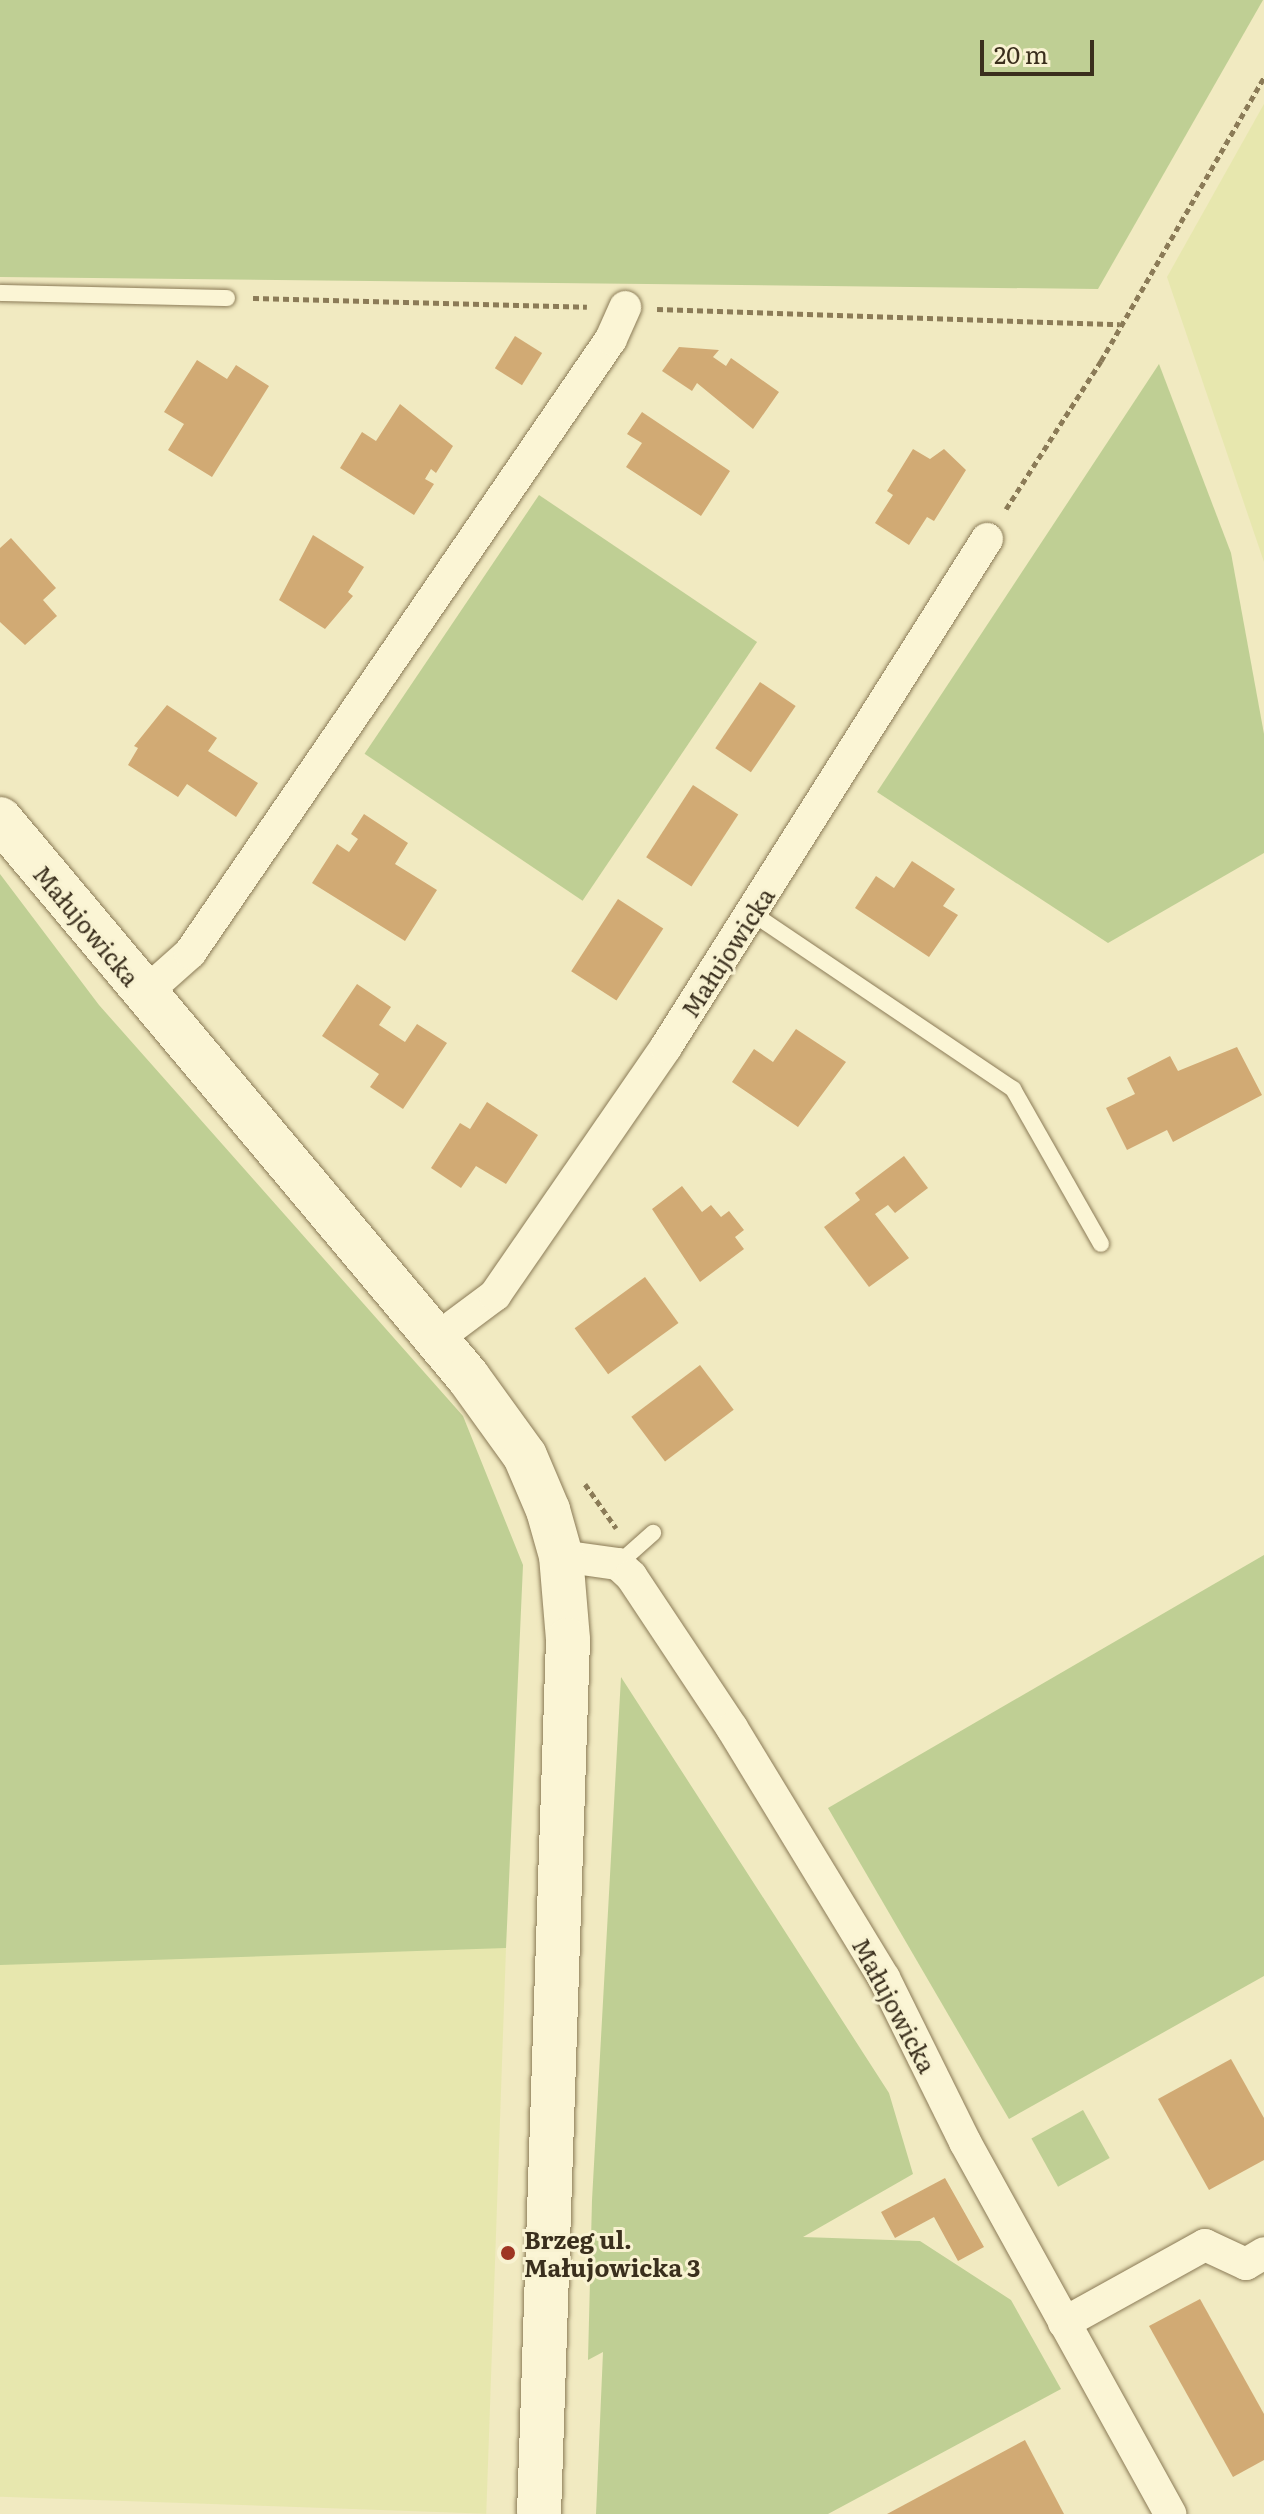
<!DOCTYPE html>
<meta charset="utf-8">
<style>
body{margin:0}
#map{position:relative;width:1264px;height:2514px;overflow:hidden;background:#f1eac1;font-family:Literata,serif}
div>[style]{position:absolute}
.farmland>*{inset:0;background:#e7e7ae;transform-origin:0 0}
.green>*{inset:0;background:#bfcf94;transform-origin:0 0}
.building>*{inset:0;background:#d1aa74;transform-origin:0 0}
.path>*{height:5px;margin-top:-2.5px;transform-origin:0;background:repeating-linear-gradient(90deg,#8b7b57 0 6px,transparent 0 10px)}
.roads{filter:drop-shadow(0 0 2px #8b7b57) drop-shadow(0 0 2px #8b7b57)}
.lane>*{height:16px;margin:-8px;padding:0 8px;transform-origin:8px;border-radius:8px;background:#fbf5d5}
.street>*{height:32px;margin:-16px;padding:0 16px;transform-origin:16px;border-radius:16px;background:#fbf5d5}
.secondary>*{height:44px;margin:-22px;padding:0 22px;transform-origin:22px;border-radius:22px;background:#fbf5d5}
.dots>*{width:22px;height:22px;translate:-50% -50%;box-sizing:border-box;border:4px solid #f8f2d1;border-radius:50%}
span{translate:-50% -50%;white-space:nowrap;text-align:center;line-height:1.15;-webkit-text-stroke:6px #f8f2d1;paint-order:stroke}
.street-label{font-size:24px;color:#3a2f1d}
.poi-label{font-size:24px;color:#3a2f1d;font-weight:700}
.left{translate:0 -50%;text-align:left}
.scale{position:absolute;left:980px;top:40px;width:114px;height:36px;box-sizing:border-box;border:4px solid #3a2f1d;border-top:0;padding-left:10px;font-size:24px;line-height:28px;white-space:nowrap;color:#3a2f1d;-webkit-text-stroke:6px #f8f2d1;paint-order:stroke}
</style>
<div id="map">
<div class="farmland">
<div style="clip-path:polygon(1264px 104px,1264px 562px,1167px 277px)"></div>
<div style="left:506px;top:1948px;width:566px;height:506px;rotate:92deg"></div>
</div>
<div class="green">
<div style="clip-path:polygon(0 0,1263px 0,1098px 289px,0 277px)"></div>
<div style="clip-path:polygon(1159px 364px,1231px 553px,1264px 734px,1264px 853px,1108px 943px,877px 792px)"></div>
<div style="left:539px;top:495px;width:263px;height:312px;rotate:34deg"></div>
<div style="clip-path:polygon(0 874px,99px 1005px,463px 1416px,523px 1565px,506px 1948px,0 1965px)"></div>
<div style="clip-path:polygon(1264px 1555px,1264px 1976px,1009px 2119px,828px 1808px)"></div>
<div style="clip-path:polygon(621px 1677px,889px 2093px,913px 2174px,803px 2237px,920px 2241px,1011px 2300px,1061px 2389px,828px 2514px,596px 2514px,603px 2352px,588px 2360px,592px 2200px)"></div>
<div style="left:1083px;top:2110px;width:55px;height:59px;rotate:61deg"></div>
</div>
<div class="building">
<div style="left:515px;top:336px;width:32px;height:38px;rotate:32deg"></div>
<div style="clip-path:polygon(679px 347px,719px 350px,713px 357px,726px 366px,731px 358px,779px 392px,753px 429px,697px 383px,692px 391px,662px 371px)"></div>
<div style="clip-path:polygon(197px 360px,227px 379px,236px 365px,269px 386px,212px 477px,168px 450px,184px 424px,164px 412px)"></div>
<div style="clip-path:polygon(400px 404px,453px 446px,436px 473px,431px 469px,425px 479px,434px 484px,414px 515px,340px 468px,362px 432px,376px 441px)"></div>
<div style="clip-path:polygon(642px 412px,730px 471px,701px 516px,626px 467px,642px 443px,627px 434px)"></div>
<div style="clip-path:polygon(913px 449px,930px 459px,944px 449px,966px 470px,934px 521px,927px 517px,909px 545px,875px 523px,893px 495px,887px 491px)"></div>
<div style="clip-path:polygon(313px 535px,364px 567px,348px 592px,353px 596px,325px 629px,279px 600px)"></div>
<div style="clip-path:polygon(11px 538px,56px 588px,43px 600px,57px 616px,25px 645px,0 622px,0 548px)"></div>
<div style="left:760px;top:682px;width:43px;height:80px;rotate:34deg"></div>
<div style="clip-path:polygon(167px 705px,217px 738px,208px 751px,258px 783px,236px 817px,187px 784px,178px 797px,128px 765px,138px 748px,134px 746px)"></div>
<div style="left:693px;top:785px;width:54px;height:86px;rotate:33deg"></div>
<div style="clip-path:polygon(364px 814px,408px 843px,395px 864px,437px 890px,405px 941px,312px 883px,337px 844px,349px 852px,358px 839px,351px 834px)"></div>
<div style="clip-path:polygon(912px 861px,955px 889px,943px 906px,958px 915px,929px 957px,855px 908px,876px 876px,894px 888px)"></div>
<div style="left:618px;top:899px;width:54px;height:86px;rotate:33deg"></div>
<div style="clip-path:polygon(357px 984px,391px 1007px,379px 1025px,405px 1042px,417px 1024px,447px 1043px,403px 1109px,370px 1087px,379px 1074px,322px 1036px)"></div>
<div style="clip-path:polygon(796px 1029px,846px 1062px,798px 1127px,732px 1082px,754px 1049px,773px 1062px)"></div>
<div style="clip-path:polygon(1237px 1047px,1262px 1095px,1173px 1142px,1167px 1130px,1127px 1150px,1106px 1108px,1135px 1094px,1127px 1078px,1170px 1056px,1178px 1071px)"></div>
<div style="clip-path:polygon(487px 1102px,538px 1135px,506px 1184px,476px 1166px,461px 1188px,431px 1168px,460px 1123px,470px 1129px)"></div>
<div style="clip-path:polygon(904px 1156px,928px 1188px,895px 1213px,888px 1205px,875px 1214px,909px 1258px,869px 1287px,824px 1227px,860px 1200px,855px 1193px)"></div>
<div style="clip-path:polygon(682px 1186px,702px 1212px,711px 1205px,721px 1217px,729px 1211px,744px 1230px,735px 1237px,744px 1249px,700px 1282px,652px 1209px)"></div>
<div style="left:645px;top:1277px;width:57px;height:87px;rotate:54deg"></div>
<div style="left:700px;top:1365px;width:56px;height:86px;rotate:53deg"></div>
<div style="clip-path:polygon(1231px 2059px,1264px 2118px,1264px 2160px,1209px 2190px,1158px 2099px)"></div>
<div style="clip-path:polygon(945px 2178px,984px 2247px,958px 2261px,934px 2217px,895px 2238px,881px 2212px)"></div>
<div style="clip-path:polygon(1200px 2299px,1264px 2414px,1264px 2460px,1233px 2477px,1149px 2326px)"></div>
<div style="clip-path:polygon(1025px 2440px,1064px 2514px,887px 2514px)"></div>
</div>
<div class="path">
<div style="left:253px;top:298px;width:334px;rotate:1.5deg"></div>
<div style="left:657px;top:309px;width:463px;rotate:1.9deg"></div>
<div style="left:1006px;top:509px;width:176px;rotate:-57.3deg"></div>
<div style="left:1101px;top:361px;width:327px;rotate:-60.1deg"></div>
<div style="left:585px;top:1484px;width:54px;rotate:54.8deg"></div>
</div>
<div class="roads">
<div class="lane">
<div style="left:0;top:293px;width:227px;rotate:1.3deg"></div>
<div style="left:752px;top:913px;width:315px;rotate:34deg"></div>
<div style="left:1013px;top:1089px;width:178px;rotate:60.4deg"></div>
<div style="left:618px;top:1564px;width:47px;rotate:-41.5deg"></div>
</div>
<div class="street">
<div style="left:144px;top:994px;width:62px;rotate:-41.7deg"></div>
<div style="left:190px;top:953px;width:744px;rotate:-55.56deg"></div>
<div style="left:611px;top:339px;width:35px;rotate:-66deg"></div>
<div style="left:436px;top:1339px;width:74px;rotate:-36.7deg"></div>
<div style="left:495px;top:1295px;width:301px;rotate:-55.4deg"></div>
<div style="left:666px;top:1047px;width:601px;rotate:-57.71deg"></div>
<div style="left:561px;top:1556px;width:58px;rotate:8deg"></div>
<div style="left:618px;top:1564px;width:18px;rotate:43deg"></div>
<div style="left:631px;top:1576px;width:182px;rotate:56.4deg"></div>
<div style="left:732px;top:1728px;width:293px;rotate:58.7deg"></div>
<div style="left:884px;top:1978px;width:183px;rotate:63.7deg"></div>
<div style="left:965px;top:2142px;width:425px;rotate:61.1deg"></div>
<div style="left:1064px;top:2323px;width:161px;rotate:-29deg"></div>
<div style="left:1205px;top:2245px;width:45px;rotate:24.9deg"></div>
<div style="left:1246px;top:2264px;width:21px;rotate:-31deg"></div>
</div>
<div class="secondary">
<div style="left:0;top:819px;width:728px;rotate:50.01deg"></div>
<div style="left:468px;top:1377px;width:97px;rotate:54.2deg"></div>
<div style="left:525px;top:1456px;width:59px;rotate:66.9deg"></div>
<div style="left:548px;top:1510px;width:48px;rotate:74.2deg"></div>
<div style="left:561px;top:1556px;width:84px;rotate:85.2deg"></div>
<div style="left:568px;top:1640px;width:874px;rotate:91.9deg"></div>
</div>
</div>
<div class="dots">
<div style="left:508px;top:2253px;background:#9e3623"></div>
</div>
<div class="street-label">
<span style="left:87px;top:925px;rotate:50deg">Małujowicka</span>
<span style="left:727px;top:952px;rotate:-57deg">Małujowicka</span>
<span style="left:895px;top:2005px;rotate:62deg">Małujowicka</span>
</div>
<div class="poi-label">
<span class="left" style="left:524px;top:2253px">Brzeg ul.<br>Małujowicka 3</span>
</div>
<div class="scale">20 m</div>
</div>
